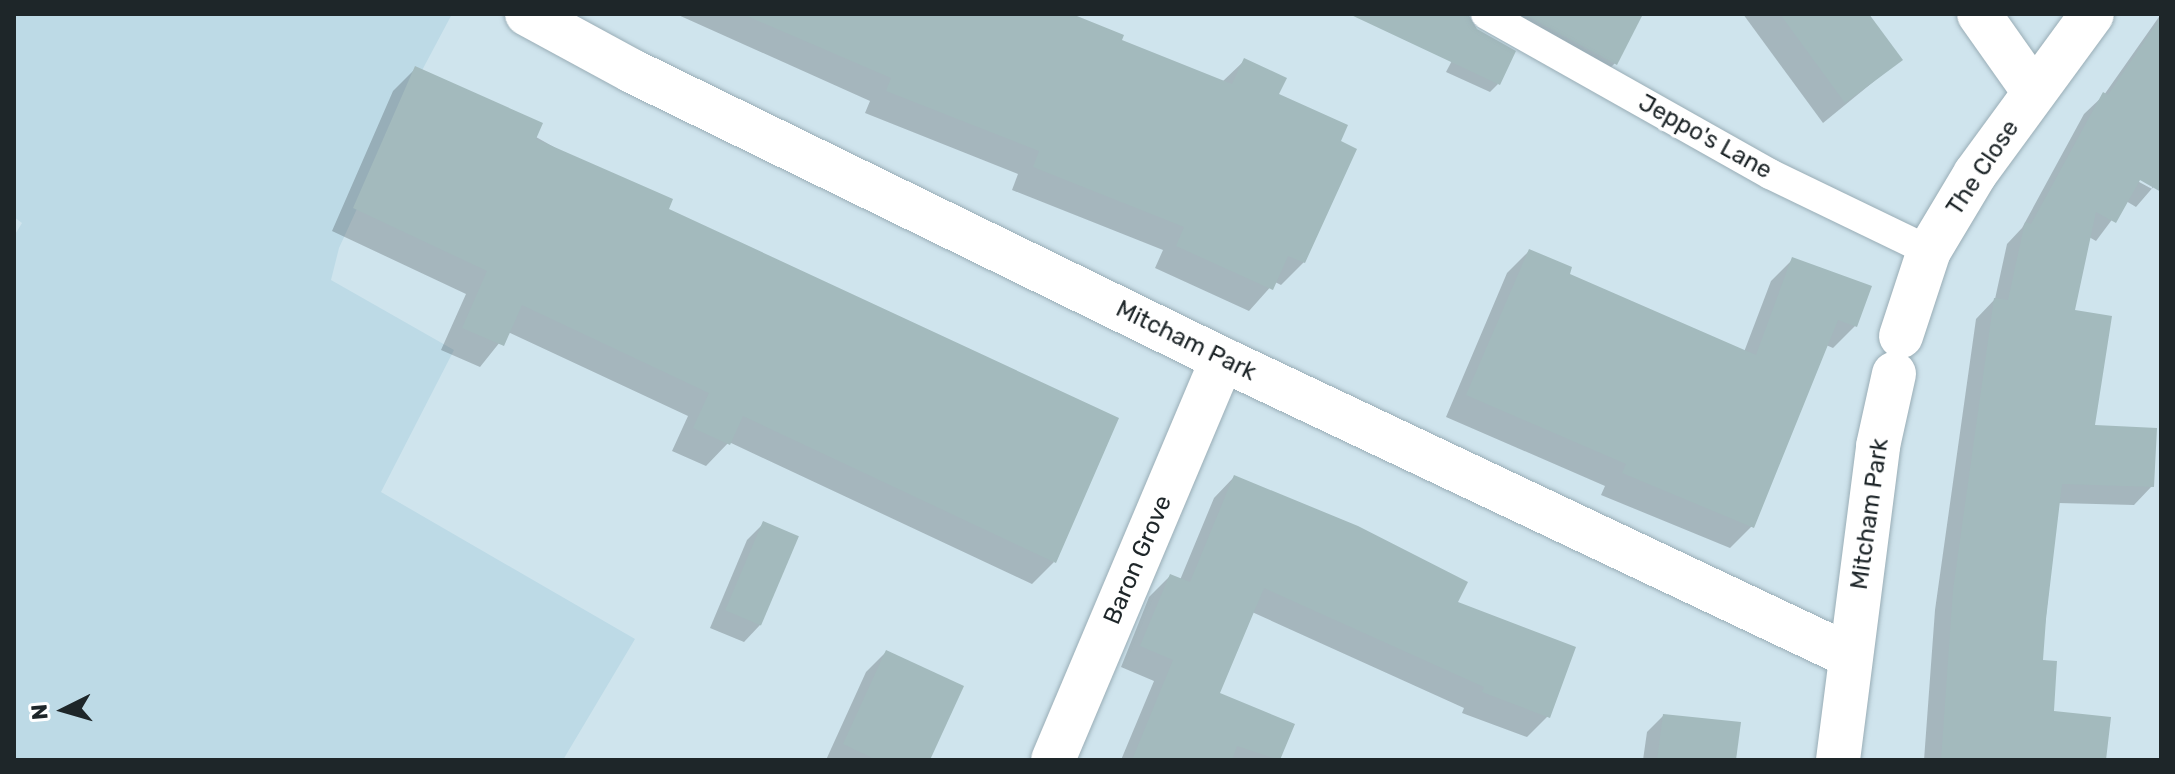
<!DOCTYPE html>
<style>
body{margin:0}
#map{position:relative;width:2175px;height:774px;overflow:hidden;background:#cfe4ed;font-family:Rubik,sans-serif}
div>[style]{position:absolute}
.built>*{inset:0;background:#bddae6}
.shadow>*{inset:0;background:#0003}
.building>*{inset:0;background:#a3babd;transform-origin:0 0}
.roads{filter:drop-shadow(0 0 2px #99adb6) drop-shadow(0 0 2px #99adb6)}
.service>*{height:30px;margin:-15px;padding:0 15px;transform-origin:15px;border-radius:15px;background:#fff}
.minor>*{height:44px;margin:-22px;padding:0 22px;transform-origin:22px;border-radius:22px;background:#fff}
span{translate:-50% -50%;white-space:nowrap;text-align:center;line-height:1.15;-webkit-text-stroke:7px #fff;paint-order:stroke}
.street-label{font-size:24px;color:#1e2629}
.frame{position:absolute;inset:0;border:16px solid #1e2629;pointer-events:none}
.north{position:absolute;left:24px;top:670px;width:80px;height:80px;-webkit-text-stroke:6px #fff;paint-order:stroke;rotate:265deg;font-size:22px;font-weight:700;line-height:32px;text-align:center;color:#1e2629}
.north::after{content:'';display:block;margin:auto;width:28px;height:36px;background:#1e2629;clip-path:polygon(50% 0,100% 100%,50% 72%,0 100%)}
</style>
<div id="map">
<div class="built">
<div style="clip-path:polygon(14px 14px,452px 14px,410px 93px,339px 248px,331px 280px,454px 350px,381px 492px,635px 639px,563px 760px,14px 760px,14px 236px,22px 223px,14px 217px)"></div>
</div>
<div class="shadow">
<div style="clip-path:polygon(676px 14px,1067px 14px,1120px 42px,1222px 82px,1244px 61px,1277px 95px,1304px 262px,1281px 285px,1275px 282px,1249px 311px,1155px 268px,1163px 250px,1012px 190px,1018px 174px,865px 113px,870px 101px)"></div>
<div style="clip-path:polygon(1474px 14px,1615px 14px,1615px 63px,1599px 80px)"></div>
<div style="clip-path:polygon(1743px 14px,1867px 14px,1900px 60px,1823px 123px)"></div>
<div style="clip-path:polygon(evenodd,2161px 14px,2161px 178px,2136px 207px,2126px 201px,2096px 241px,2089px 237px,2072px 312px,2093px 427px,2152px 486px,2134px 505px,2058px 503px,2041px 662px,2052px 713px,2104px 760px,1924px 760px,1935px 610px,1976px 319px,1995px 299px,2007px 244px,2022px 228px,2084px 114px,2104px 95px,2161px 14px,2132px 173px,2152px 184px,2152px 189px,2130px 177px,2132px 173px)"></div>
<div style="clip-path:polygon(1465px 36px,1498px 84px,1490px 92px,1446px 72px)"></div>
<div style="clip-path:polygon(415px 69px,666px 210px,1054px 562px,1032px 584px,729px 442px,706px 466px,672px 451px,688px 416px,508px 332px,480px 367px,441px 350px,466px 294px,332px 231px,393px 91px)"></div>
<div style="clip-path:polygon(1529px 251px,1567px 275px,1744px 352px,1771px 281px,1793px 259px,1855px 326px,1833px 348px,1826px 345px,1752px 526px,1730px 548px,1601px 495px,1605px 486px,1446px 417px,1507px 273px)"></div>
<div style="clip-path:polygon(1234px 477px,1455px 603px,1548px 716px,1527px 737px,1462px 713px,1464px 708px,1252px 612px,1218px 694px,1293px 725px,1278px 760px,1121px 760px,1154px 681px,1121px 667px,1149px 597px,1170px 576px,1180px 580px,1214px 498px)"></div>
<div style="clip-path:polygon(764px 523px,760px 625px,744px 642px,710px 628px,747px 540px)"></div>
<div style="clip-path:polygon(886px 652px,928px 760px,826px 760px,866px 672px)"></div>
<div style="clip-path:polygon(1663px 716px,1734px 760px,1643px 760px,1647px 732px)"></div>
</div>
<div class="building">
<div style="clip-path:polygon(742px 14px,1072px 14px,1124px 35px,1122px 40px,1232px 84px,1244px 58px,1287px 78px,1279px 94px,1348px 125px,1341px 141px,1357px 149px,1305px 263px,1288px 256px,1273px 290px,1176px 246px,1184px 227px,1033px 167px,1039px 151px,886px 91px,891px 78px)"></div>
<div style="clip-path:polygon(1349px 14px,1468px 14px,1477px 29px,1516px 51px,1500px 85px)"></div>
<div style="clip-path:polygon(1523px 14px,1643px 14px,1617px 65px)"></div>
<div style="clip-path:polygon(1780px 14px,1869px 14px,1903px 60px,1845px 103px)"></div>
<div style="clip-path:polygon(2161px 17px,2161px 192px,2140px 180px,2116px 223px,2096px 212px,2075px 310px,2112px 316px,2095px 425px,2157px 428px,2154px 487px,2062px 484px,2046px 619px,2043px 660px,2057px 661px,2054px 711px,2111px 717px,2106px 760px,1941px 760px,1953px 590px,1994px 298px,2008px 300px,2025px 222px,2031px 224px,2103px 92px,2108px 95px)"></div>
<div style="clip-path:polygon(415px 66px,543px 123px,536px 139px,673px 199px,669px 209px,1119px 418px,1056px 563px,743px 416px,730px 445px,693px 428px,709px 393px,522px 305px,504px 346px,462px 328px,487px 271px,353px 208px)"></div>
<div style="clip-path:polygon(1529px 249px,1572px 267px,1570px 274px,1756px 355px,1792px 257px,1872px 286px,1857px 327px,1838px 320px,1754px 528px,1622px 473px,1626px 464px,1466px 395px)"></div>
<div style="clip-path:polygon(1234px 475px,1358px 526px,1468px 582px,1458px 602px,1576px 647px,1550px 718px,1482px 692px,1484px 687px,1264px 588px,1220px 693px,1295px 724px,1280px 760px,1237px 746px,1232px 760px,1132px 760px,1173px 660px,1140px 646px,1170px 574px,1190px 582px)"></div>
<div style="left:763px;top:521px;width:39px;height:97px;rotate:23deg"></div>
<div style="clip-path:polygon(886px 650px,964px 686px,930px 760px,877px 760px,843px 744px)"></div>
<div style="clip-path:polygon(1663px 714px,1741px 722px,1736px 760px,1657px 760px)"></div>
</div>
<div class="roads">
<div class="service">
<div style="left:1486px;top:14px;width:326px;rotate:29.4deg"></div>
<div style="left:1770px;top:174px;width:177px;rotate:25.8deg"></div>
</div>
<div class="minor">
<div style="left:527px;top:14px;width:119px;rotate:28.5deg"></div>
<div style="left:632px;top:71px;width:657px;rotate:26.02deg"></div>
<div style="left:1222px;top:359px;width:695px;rotate:25.31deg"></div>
<div style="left:1979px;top:14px;width:95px;rotate:54.8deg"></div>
<div style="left:1901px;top:336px;width:89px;rotate:-71.8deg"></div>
<div style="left:1929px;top:251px;width:90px;rotate:-59.1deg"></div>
<div style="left:1975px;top:174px;width:198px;rotate:-53.8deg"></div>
<div style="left:1053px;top:760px;width:435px;rotate:-67.1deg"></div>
<div style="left:1838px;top:760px;width:317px;rotate:-82.7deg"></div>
<div style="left:1878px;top:446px;width:74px;rotate:-77.5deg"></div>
</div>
</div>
<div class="street-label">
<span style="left:1705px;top:137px;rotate:29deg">Jeppo's Lane</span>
<span style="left:1983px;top:168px;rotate:-56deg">The Close</span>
<span style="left:1186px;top:341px;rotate:26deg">Mitcham Park</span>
<span style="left:1870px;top:514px;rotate:-82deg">Mitcham Park</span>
<span style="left:1138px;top:560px;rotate:-67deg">Baron Grove</span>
</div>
<div class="frame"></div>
<div class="north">N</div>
</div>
